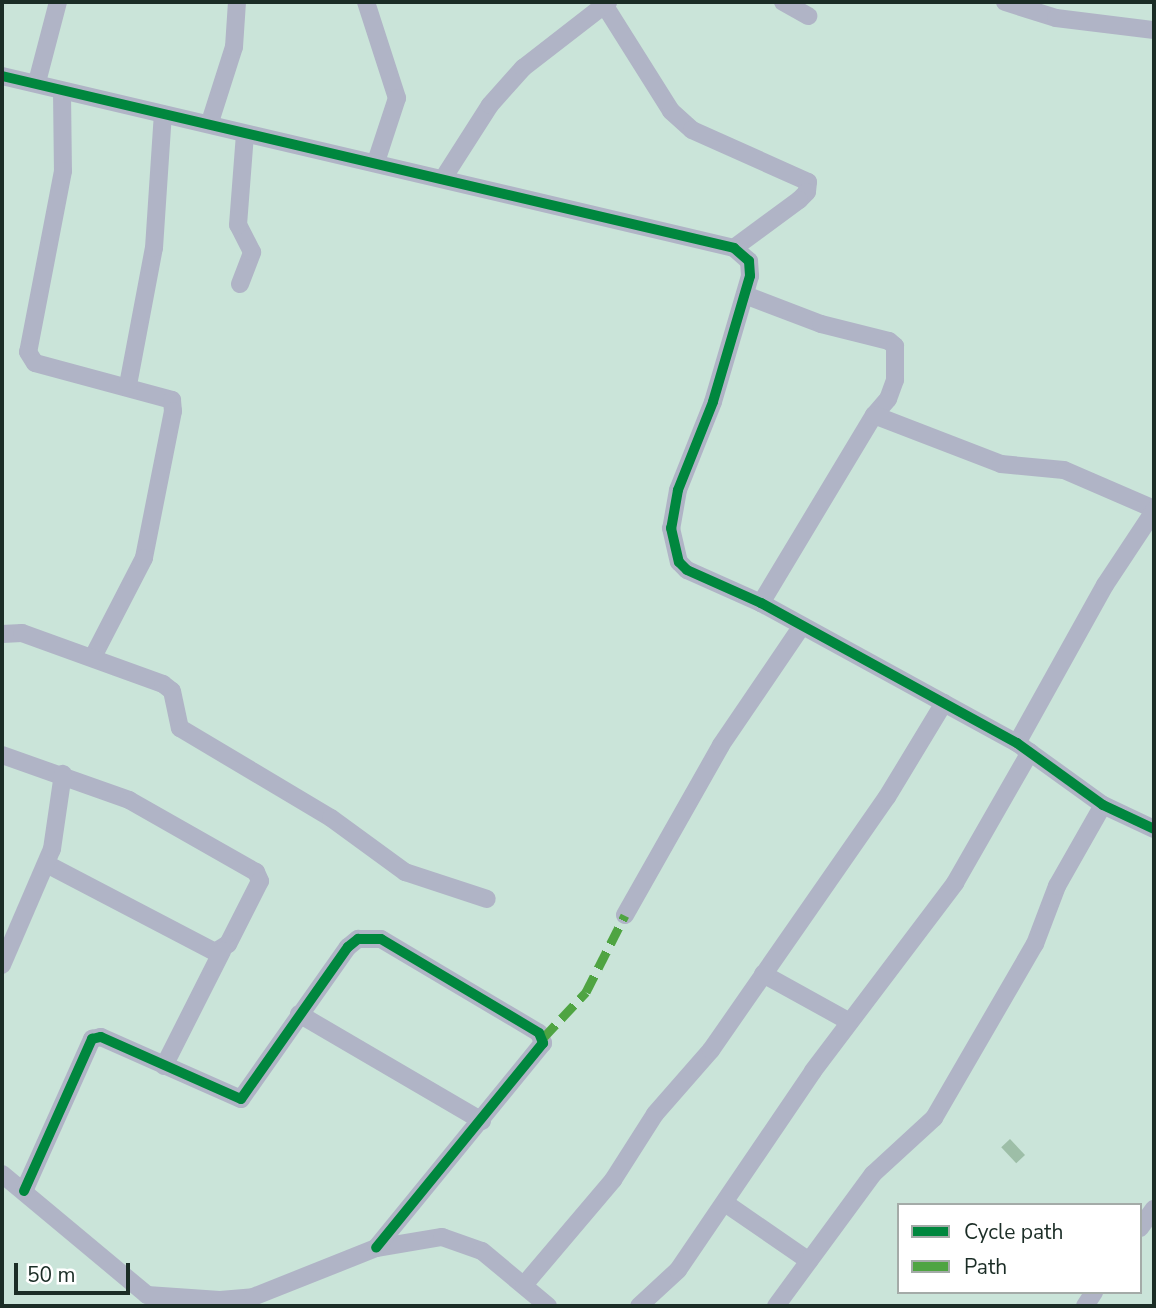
<!DOCTYPE html>
<style>
body{margin:0}
#map{position:relative;width:1156px;height:1308px;overflow:hidden;background:#cae4d9;font-family:"Nunito Sans",sans-serif}
div>[style]{position:absolute}
.building>*{inset:0;background:#9dbea7;transform-origin:0 0}
.street>*{height:18px;margin:-9px;padding:0 9px;transform-origin:9px;border-radius:9px;background:#b0b4c6}
.quiet>*{height:9px;margin-top:-4.5px;transform-origin:0;background:repeating-linear-gradient(90deg,#4fa442 0 18px,transparent 0 27px)}
.cycleway>*{height:10px;margin:-5px;padding:0 5px;transform-origin:5px;border-radius:5px;background:#00873e}
span{translate:-50% -50%;white-space:nowrap;text-align:center;line-height:1.15;-webkit-text-stroke:7px #fff;paint-order:stroke}
.frame{position:absolute;inset:0;border:4px solid #1b2d26;pointer-events:none}
.legend{position:absolute;left:897px;top:1203px;width:245px;height:91px;box-sizing:border-box;background:#fff;border:2px solid #a4aba8;margin:0;padding:9px 12px;list-style:none;font-size:21px;color:#1b2d26}
.legend li{display:flex;align-items:center;gap:14px;height:35px}
.legend b{width:35px;border:2px solid #a4aba8}
.scale{position:absolute;left:14px;top:1263px;width:116px;height:32px;box-sizing:border-box;border:4px solid #1b2d26;border-top:0;padding-left:9px;font-size:21px;line-height:24px;white-space:nowrap;color:#1b2d26;-webkit-text-stroke:5px #fff;paint-order:stroke}
</style>
<div id="map">
<div class="building">
<div style="left:1010px;top:1139px;width:22px;height:12px;rotate:47deg"></div>
</div>
<div class="street">
<div style="left:366px;top:2px;width:101px;rotate:72.1deg"></div>
<div style="left:397px;top:98px;width:67px;rotate:108.2deg"></div>
<div style="left:783px;top:2px;width:29px;rotate:29deg"></div>
<div style="left:1005px;top:2px;width:53px;rotate:17.4deg"></div>
<div style="left:1056px;top:18px;width:99px;rotate:7deg"></div>
<div style="left:605px;top:6px;width:124px;rotate:57.8deg"></div>
<div style="left:671px;top:111px;width:28px;rotate:42deg"></div>
<div style="left:692px;top:130px;width:127px;rotate:24.1deg"></div>
<div style="left:808px;top:182px;width:10px;rotate:96deg"></div>
<div style="left:807px;top:192px;width:11px;rotate:135deg"></div>
<div style="left:799px;top:200px;width:81px;rotate:143.6deg"></div>
<div style="left:2px;top:76px;width:752px;rotate:13.22deg"></div>
<div style="left:734px;top:248px;width:20px;rotate:41deg"></div>
<div style="left:749px;top:261px;width:15px;rotate:86deg"></div>
<div style="left:750px;top:276px;width:131px;rotate:106.4deg"></div>
<div style="left:713px;top:402px;width:95px;rotate:111.7deg"></div>
<div style="left:678px;top:490px;width:39px;rotate:100deg"></div>
<div style="left:671px;top:528px;width:35px;rotate:77deg"></div>
<div style="left:679px;top:562px;width:11px;rotate:45deg"></div>
<div style="left:687px;top:570px;width:81px;rotate:24deg"></div>
<div style="left:761px;top:603px;width:292px;rotate:28.7deg"></div>
<div style="left:1017px;top:743px;width:106px;rotate:35.8deg"></div>
<div style="left:1103px;top:805px;width:56px;rotate:25.2deg"></div>
<div style="left:37px;top:82px;width:83px;rotate:-75.3deg"></div>
<div style="left:62px;top:92px;width:79px;rotate:89.3deg"></div>
<div style="left:63px;top:171px;width:184px;rotate:100.9deg"></div>
<div style="left:28px;top:352px;width:13px;rotate:58deg"></div>
<div style="left:35px;top:363px;width:142px;rotate:15.1deg"></div>
<div style="left:172px;top:400px;width:11px;rotate:85deg"></div>
<div style="left:173px;top:411px;width:150px;rotate:101.2deg"></div>
<div style="left:144px;top:558px;width:111px;rotate:117.3deg"></div>
<div style="left:210px;top:122px;width:79px;rotate:-72.3deg"></div>
<div style="left:234px;top:47px;width:45px;rotate:-86.2deg"></div>
<div style="left:444px;top:177px;width:85px;rotate:-57.4deg"></div>
<div style="left:490px;top:105px;width:50px;rotate:-48.3deg"></div>
<div style="left:523px;top:68px;width:108px;rotate:-37.8deg"></div>
<div style="left:240px;top:284px;width:34px;rotate:-69deg"></div>
<div style="left:252px;top:252px;width:30px;rotate:-117deg"></div>
<div style="left:238px;top:225px;width:90px;rotate:-85.6deg"></div>
<div style="left:745px;top:295px;width:81px;rotate:20.9deg"></div>
<div style="left:821px;top:324px;width:70px;rotate:14deg"></div>
<div style="left:889px;top:341px;width:8px;rotate:40deg"></div>
<div style="left:895px;top:346px;width:34px;rotate:90deg"></div>
<div style="left:895px;top:380px;width:20px;rotate:110deg"></div>
<div style="left:888px;top:399px;width:21px;rotate:131deg"></div>
<div style="left:128px;top:385px;width:139px;rotate:-79.3deg"></div>
<div style="left:154px;top:248px;width:134px;rotate:-86.2deg"></div>
<div style="left:761px;top:603px;width:219px;rotate:-59deg"></div>
<div style="left:874px;top:415px;width:136px;rotate:21.1deg"></div>
<div style="left:1001px;top:464px;width:63px;rotate:5.4deg"></div>
<div style="left:1064px;top:470px;width:98px;rotate:23.4deg"></div>
<div style="left:2px;top:634px;width:20px;rotate:-3deg"></div>
<div style="left:22px;top:633px;width:150px;rotate:19.9deg"></div>
<div style="left:163px;top:684px;width:11px;rotate:38deg"></div>
<div style="left:172px;top:691px;width:38px;rotate:78deg"></div>
<div style="left:180px;top:728px;width:176px;rotate:30.8deg"></div>
<div style="left:331px;top:818px;width:92px;rotate:36.1deg"></div>
<div style="left:405px;top:872px;width:86px;rotate:18.2deg"></div>
<div style="left:1017px;top:743px;width:181px;rotate:-60.9deg"></div>
<div style="left:1105px;top:585px;width:89px;rotate:-56.5deg"></div>
<div style="left:2px;top:755px;width:135px;rotate:19.5deg"></div>
<div style="left:129px;top:800px;width:146px;rotate:29.6deg"></div>
<div style="left:256px;top:872px;width:10px;rotate:66deg"></div>
<div style="left:260px;top:881px;width:71px;rotate:116.9deg"></div>
<div style="left:228px;top:944px;width:15px;rotate:148deg"></div>
<div style="left:215px;top:952px;width:190px;rotate:-152.4deg"></div>
<div style="left:625px;top:915px;width:195px;rotate:-60.5deg"></div>
<div style="left:721px;top:745px;width:144px;rotate:-55.8deg"></div>
<div style="left:2px;top:965px;width:126px;rotate:-66.7deg"></div>
<div style="left:52px;top:849px;width:76px;rotate:-81.7deg"></div>
<div style="left:763px;top:974px;width:99px;rotate:28.9deg"></div>
<div style="left:299px;top:1014px;width:212px;rotate:30.3deg"></div>
<div style="left:164px;top:1066px;width:129px;rotate:-63.2deg"></div>
<div style="left:2px;top:1174px;width:189px;rotate:39.8deg"></div>
<div style="left:147px;top:1295px;width:73px;rotate:3.9deg"></div>
<div style="left:220px;top:1300px;width:33px;rotate:-5deg"></div>
<div style="left:253px;top:1297px;width:132px;rotate:-21.7deg"></div>
<div style="left:376px;top:1248px;width:67px;rotate:-9.5deg"></div>
<div style="left:442px;top:1237px;width:42px;rotate:19.3deg"></div>
<div style="left:482px;top:1251px;width:86px;rotate:39.8deg"></div>
<div style="left:24px;top:1191px;width:167px;rotate:-65.9deg"></div>
<div style="left:92px;top:1039px;width:9px;rotate:-13deg"></div>
<div style="left:101px;top:1037px;width:153px;rotate:23.9deg"></div>
<div style="left:241px;top:1099px;width:186px;rotate:-54.9deg"></div>
<div style="left:348px;top:947px;width:13px;rotate:-39deg"></div>
<div style="left:358px;top:939px;width:23px"></div>
<div style="left:381px;top:939px;width:184px;rotate:30.7deg"></div>
<div style="left:539px;top:1033px;width:11px;rotate:68deg"></div>
<div style="left:543px;top:1043px;width:264px;rotate:129.2deg"></div>
<div style="left:725px;top:1203px;width:102px;rotate:34.6deg"></div>
<div style="left:1140px;top:1228px;width:24px;rotate:-54deg"></div>
<div style="left:524px;top:1285px;width:138px;rotate:-49.7deg"></div>
<div style="left:613px;top:1180px;width:78px;rotate:-57.5deg"></div>
<div style="left:655px;top:1114px;width:85px;rotate:-48.8deg"></div>
<div style="left:711px;top:1050px;width:308px;rotate:-55.2deg"></div>
<div style="left:887px;top:797px;width:110px;rotate:-58.8deg"></div>
<div style="left:639px;top:1306px;width:53px;rotate:-42.7deg"></div>
<div style="left:678px;top:1270px;width:240px;rotate:-55.8deg"></div>
<div style="left:813px;top:1071px;width:236px;rotate:-52.9deg"></div>
<div style="left:955px;top:883px;width:151px;rotate:-60.2deg"></div>
<div style="left:776px;top:1306px;width:164px;rotate:-53.7deg"></div>
<div style="left:873px;top:1174px;width:83px;rotate:-42.6deg"></div>
<div style="left:934px;top:1118px;width:201px;rotate:-59.9deg"></div>
<div style="left:1035px;top:944px;width:62px;rotate:-69.2deg"></div>
<div style="left:1057px;top:886px;width:93px;rotate:-60.4deg"></div>
<div style="left:1085px;top:1306px;width:17px;rotate:-57deg"></div>
</div>
<div class="quiet">
<div style="left:543px;top:1038px;width:63px;rotate:-46.9deg"></div>
<div style="left:586px;top:992px;width:86px;rotate:-63.1deg"></div>
</div>
<div class="cycleway">
<div style="left:2px;top:76px;width:752px;rotate:13.22deg"></div>
<div style="left:734px;top:248px;width:20px;rotate:41deg"></div>
<div style="left:749px;top:261px;width:15px;rotate:86deg"></div>
<div style="left:750px;top:276px;width:131px;rotate:106.4deg"></div>
<div style="left:713px;top:402px;width:95px;rotate:111.7deg"></div>
<div style="left:678px;top:490px;width:39px;rotate:100deg"></div>
<div style="left:671px;top:528px;width:35px;rotate:77deg"></div>
<div style="left:679px;top:562px;width:11px;rotate:45deg"></div>
<div style="left:687px;top:570px;width:81px;rotate:24deg"></div>
<div style="left:761px;top:603px;width:292px;rotate:28.7deg"></div>
<div style="left:1017px;top:743px;width:106px;rotate:35.8deg"></div>
<div style="left:1103px;top:805px;width:56px;rotate:25.2deg"></div>
<div style="left:24px;top:1191px;width:167px;rotate:-65.9deg"></div>
<div style="left:92px;top:1039px;width:9px;rotate:-13deg"></div>
<div style="left:101px;top:1037px;width:153px;rotate:23.9deg"></div>
<div style="left:241px;top:1099px;width:186px;rotate:-54.9deg"></div>
<div style="left:348px;top:947px;width:13px;rotate:-39deg"></div>
<div style="left:358px;top:939px;width:23px"></div>
<div style="left:381px;top:939px;width:184px;rotate:30.7deg"></div>
<div style="left:539px;top:1033px;width:11px;rotate:68deg"></div>
<div style="left:543px;top:1043px;width:264px;rotate:129.2deg"></div>
</div>
<div class="frame"></div>
<ul class="legend">
<li><b style="height:9px;background:#00873e"></b>Cycle path</li>
<li><b style="height:9px;background:#4fa442"></b>Path</li>
</ul>
<div class="scale">50 m</div>
</div>
